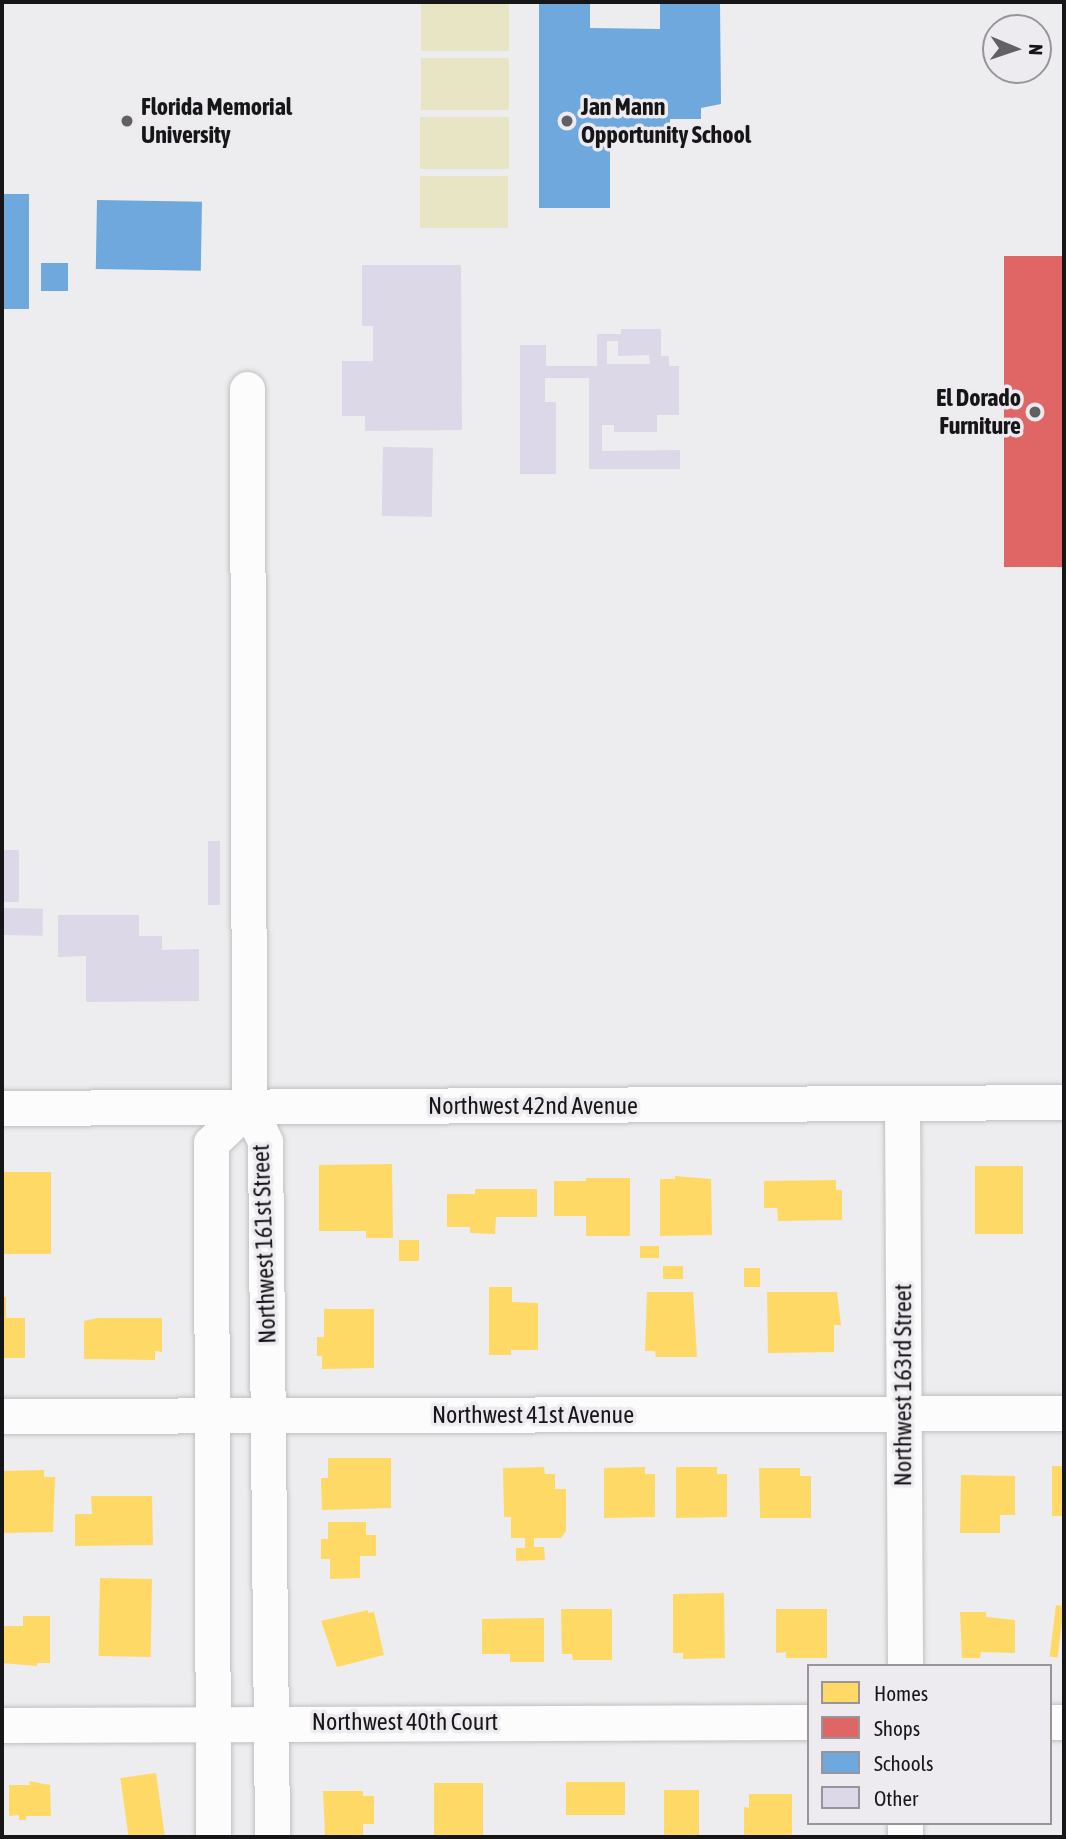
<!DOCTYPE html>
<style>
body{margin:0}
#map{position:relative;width:1066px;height:1839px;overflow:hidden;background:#edecee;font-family:"Asap Condensed",sans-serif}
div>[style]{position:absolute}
.green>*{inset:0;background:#e8e5c4;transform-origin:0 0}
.homes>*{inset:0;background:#ffd966;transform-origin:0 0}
.shops>*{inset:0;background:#e06666;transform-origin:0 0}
.schools>*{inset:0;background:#6fa8dc;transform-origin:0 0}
.building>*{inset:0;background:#ddd8e7;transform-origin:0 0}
.roads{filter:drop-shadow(0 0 2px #c1c0c2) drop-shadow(0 0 2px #c1c0c2)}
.minor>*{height:35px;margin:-17.5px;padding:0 17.5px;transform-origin:17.5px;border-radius:17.5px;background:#fcfcfc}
.dots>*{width:19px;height:19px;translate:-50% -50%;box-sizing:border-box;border:4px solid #edebef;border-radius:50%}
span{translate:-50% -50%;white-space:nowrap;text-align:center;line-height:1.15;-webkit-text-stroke:7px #edebef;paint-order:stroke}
.poi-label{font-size:24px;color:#161517;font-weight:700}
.left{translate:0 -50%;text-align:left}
.right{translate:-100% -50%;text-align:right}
.street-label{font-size:24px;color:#161517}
.frame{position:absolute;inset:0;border:4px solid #161517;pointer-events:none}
.legend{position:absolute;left:807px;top:1664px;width:245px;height:161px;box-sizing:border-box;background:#edebef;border:2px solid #979599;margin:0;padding:9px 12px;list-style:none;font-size:21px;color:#161517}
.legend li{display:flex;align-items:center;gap:14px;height:35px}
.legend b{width:35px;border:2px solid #979599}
.north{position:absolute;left:982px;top:14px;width:70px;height:70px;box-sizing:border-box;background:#edebef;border:2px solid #979599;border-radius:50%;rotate:92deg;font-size:19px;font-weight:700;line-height:28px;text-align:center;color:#161517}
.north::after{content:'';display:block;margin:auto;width:24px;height:32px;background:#616062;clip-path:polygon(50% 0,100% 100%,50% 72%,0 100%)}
</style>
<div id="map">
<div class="green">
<div style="left:421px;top:2px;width:88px;height:49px"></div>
<div style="left:421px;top:58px;width:88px;height:52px"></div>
<div style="left:420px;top:117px;width:89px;height:52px"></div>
<div style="left:420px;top:176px;width:88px;height:52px"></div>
</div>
<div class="homes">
<div style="clip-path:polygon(392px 1164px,393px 1238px,366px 1238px,366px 1231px,319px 1231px,319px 1165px)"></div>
<div style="left:975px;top:1166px;width:48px;height:68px"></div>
<div style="left:2px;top:1172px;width:49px;height:82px"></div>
<div style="clip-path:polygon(675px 1176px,711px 1179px,712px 1235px,660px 1236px,660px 1179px,675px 1179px)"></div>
<div style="clip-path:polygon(586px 1178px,630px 1178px,630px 1236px,586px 1236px,586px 1216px,554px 1216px,554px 1181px,586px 1181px)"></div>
<div style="clip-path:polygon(836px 1180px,836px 1190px,842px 1190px,842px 1220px,778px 1221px,777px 1208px,764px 1208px,764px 1181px)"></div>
<div style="clip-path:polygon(475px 1189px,537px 1189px,537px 1217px,496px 1217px,495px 1234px,470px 1233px,470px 1227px,447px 1227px,447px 1194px,475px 1194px)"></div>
<div style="left:399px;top:1240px;width:20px;height:21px"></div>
<div style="left:659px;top:1246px;width:12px;height:19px;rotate:90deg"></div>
<div style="left:683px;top:1266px;width:13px;height:20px;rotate:90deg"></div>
<div style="left:744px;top:1268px;width:16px;height:19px"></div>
<div style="clip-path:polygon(489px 1287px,512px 1287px,512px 1302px,538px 1303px,538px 1350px,511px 1350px,511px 1355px,489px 1355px)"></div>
<div style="clip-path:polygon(647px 1292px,693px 1292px,697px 1357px,656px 1357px,655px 1351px,645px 1351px)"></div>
<div style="clip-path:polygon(767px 1292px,837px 1292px,841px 1325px,834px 1325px,834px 1352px,768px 1353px)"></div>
<div style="clip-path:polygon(2px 1297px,6px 1297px,6px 1318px,25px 1318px,25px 1358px,2px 1358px)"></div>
<div style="clip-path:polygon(324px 1309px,374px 1309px,374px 1368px,322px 1369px,322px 1356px,317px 1356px,317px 1337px,324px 1337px)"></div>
<div style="clip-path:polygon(98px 1318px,162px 1318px,162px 1352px,155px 1351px,155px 1360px,84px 1359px,84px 1321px)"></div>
<div style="clip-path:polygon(328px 1458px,391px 1458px,391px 1508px,322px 1510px,321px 1478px,328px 1478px)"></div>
<div style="left:1052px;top:1466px;width:12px;height:50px"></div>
<div style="clip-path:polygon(544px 1467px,545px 1474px,555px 1474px,555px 1489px,566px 1489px,566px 1531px,561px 1538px,534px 1538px,534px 1547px,544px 1547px,545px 1560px,516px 1561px,516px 1548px,525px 1548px,525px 1538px,511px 1538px,511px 1517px,504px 1517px,503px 1468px)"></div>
<div style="clip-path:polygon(645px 1467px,645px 1474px,655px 1474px,655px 1517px,604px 1518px,604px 1468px)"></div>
<div style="clip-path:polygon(676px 1467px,717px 1467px,717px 1474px,727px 1474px,727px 1517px,676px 1518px)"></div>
<div style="clip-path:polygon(759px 1468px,800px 1468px,800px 1476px,811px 1476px,811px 1518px,760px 1518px)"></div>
<div style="clip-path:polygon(44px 1470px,44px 1477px,55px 1477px,53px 1532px,4px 1533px,3px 1471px)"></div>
<div style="clip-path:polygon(961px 1475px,1015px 1476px,1015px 1515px,1000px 1515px,1000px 1533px,960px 1533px)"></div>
<div style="clip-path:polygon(91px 1496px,152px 1496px,153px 1545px,75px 1546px,75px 1514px,92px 1514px)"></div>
<div style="clip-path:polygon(328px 1522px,366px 1522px,366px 1535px,376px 1535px,376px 1556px,360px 1556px,360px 1578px,330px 1579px,330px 1559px,321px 1559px,321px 1539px,328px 1539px)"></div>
<div style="left:100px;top:1578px;width:52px;height:78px;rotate:1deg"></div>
<div style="clip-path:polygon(724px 1593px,725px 1658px,683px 1659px,683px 1653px,673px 1653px,673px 1594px)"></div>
<div style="left:1056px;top:1605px;width:8px;height:52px;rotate:7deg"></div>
<div style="clip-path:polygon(561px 1609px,612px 1609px,612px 1660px,573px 1660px,572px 1654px,562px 1654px)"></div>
<div style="clip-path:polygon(776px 1609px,827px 1609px,827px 1658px,786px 1658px,786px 1652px,776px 1653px)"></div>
<div style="clip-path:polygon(368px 1610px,368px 1613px,374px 1612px,384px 1655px,337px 1667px,321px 1621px)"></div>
<div style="clip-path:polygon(960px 1612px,986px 1612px,986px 1617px,1015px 1620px,1015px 1653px,981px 1652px,980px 1658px,962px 1658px)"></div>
<div style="clip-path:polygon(23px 1616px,50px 1616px,50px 1663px,37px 1663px,37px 1666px,2px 1663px,2px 1626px,23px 1626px)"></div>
<div style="clip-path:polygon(544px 1618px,544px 1662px,510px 1662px,510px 1654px,482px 1654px,482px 1619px)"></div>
<div style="left:156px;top:1773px;width:62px;height:36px;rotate:82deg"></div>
<div style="clip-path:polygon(29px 1781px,50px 1785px,51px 1816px,26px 1816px,26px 1820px,19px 1820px,19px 1815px,9px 1816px,9px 1785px,30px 1785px)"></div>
<div style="left:566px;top:1782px;width:59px;height:33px"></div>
<div style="left:434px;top:1783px;width:49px;height:54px"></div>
<div style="left:664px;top:1790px;width:35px;height:47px"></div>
<div style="clip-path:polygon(323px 1791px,363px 1791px,363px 1796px,374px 1796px,374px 1824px,363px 1824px,363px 1837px,325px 1837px)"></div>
<div style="clip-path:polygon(749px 1794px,792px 1794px,792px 1837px,744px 1837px,744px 1807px,749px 1808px)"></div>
</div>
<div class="shops">
<div style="left:1004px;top:256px;width:60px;height:311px"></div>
</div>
<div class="schools">
<div style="clip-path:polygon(539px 2px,590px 2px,590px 28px,660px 29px,660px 2px,720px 2px,721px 104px,701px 108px,701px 119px,670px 119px,670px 139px,610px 139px,610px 208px,539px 208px)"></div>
<div style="left:2px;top:194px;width:27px;height:115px"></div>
<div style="left:97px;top:200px;width:105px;height:69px;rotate:1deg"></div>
<div style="left:41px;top:263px;width:27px;height:28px"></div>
</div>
<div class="building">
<div style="clip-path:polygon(362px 265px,461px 265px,462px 430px,365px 431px,365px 416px,342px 416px,342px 361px,373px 361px,373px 326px,362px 326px)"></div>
<div style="clip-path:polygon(evenodd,621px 329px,661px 329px,661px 356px,669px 356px,669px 366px,679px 366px,679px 415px,657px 415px,657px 432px,614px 432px,614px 425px,602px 425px,602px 451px,680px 450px,680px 469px,589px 469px,589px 378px,545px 378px,545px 402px,556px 402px,556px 474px,520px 474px,520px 345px,546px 345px,546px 366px,597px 366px,597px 334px,621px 334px,621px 329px,607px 341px,618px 341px,618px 356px,649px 355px,650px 364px,607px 364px,607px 341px)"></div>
<div style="left:383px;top:447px;width:50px;height:69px;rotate:1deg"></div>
<div style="left:208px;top:841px;width:12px;height:64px"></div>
<div style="left:3px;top:850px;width:16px;height:52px"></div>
<div style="left:3px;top:908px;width:40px;height:27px;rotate:1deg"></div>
<div style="clip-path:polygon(58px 915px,139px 915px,139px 936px,162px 936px,162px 950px,199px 949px,199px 1001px,86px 1002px,86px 956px,58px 957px)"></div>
</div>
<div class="roads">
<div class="minor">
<div style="left:247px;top:389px;width:718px;rotate:89.84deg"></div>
<div style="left:249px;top:1107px;width:38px;rotate:65deg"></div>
<div style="left:265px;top:1142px;width:695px;rotate:89.42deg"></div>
<div style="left:902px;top:1104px;width:562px;rotate:89.69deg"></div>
<div style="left:2px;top:1108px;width:1062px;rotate:-0.32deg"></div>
<div style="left:2px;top:1416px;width:1062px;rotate:-0.16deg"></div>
<div style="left:1050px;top:1722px;width:14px"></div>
<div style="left:2px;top:1725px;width:807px;rotate:-0.21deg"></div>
<div style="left:905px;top:1823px;width:14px;rotate:90deg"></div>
<div style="left:213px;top:1837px;width:694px;rotate:-90.17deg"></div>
<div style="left:211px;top:1143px;width:52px;rotate:-43.5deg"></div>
</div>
</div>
<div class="dots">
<div style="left:127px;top:121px;background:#616062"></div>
<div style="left:567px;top:121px;background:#616062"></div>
<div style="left:1035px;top:412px;background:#616062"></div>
</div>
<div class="poi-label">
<span class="left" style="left:141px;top:121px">Florida Memorial<br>University</span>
<span class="left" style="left:581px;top:121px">Jan Mann<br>Opportunity School</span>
<span class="right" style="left:1021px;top:412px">El Dorado<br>Furniture</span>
</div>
<div class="street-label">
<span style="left:533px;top:1106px">Northwest 42nd Avenue</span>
<span style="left:264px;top:1244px;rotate:-92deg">Northwest 161st Street</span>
<span style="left:903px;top:1385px;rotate:-90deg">Northwest 163rd Street</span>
<span style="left:533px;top:1415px">Northwest 41st Avenue</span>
<span style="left:405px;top:1722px">Northwest 40th Court</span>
</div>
<div class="frame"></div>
<ul class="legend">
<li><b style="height:19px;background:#ffd966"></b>Homes</li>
<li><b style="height:19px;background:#e06666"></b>Shops</li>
<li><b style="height:19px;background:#6fa8dc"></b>Schools</li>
<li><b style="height:19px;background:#ddd8e7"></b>Other</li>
</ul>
<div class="north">N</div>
</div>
